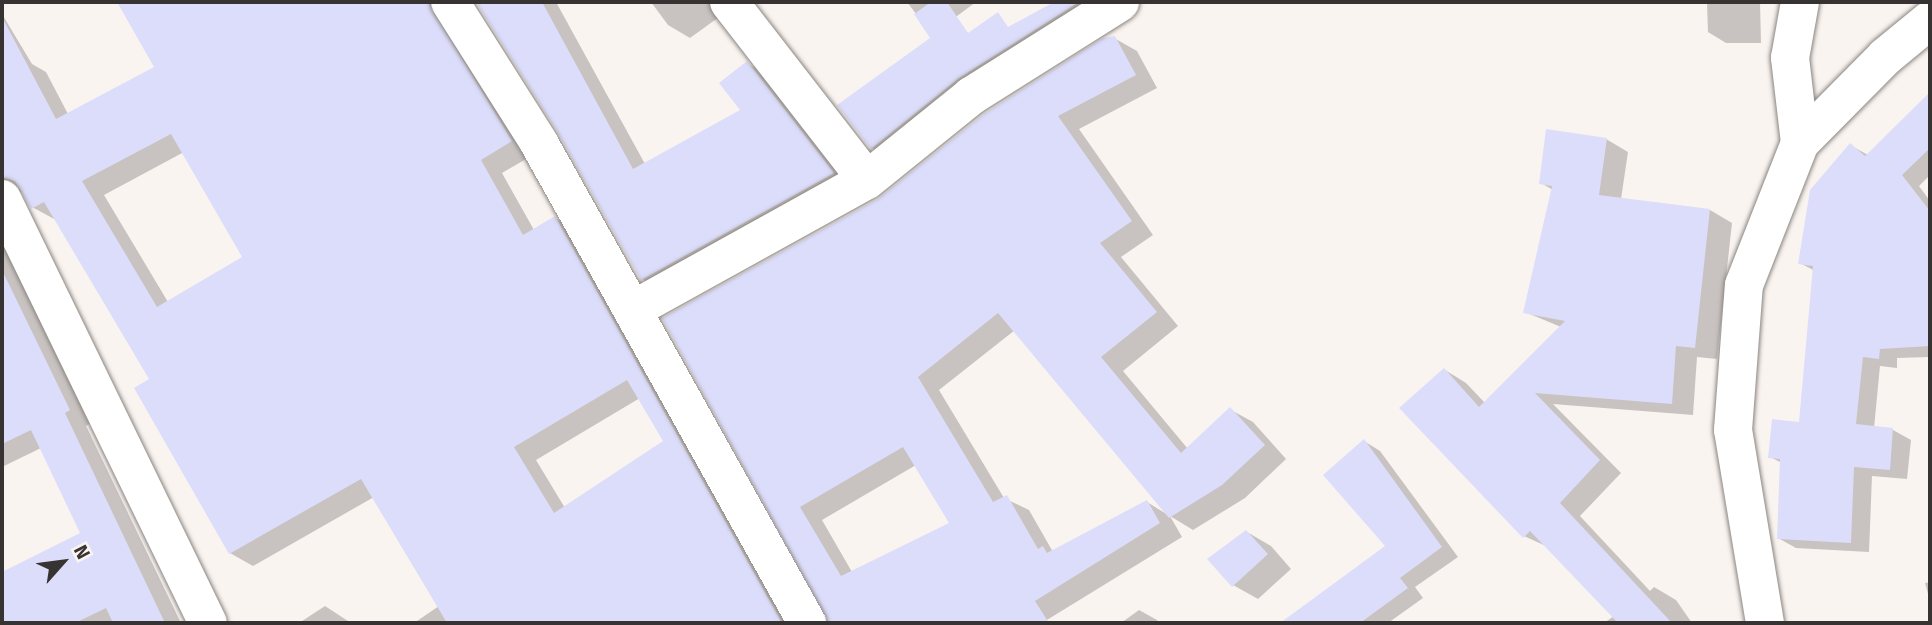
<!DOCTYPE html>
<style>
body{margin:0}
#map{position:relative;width:1932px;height:625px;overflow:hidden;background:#faf4f0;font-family:"Fira Sans",sans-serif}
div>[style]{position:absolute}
.shadow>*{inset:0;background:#0003}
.building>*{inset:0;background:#dcddfb}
.roads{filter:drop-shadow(0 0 2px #8a8581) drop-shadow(0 0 2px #8a8581)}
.street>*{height:38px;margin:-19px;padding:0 19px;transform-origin:19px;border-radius:19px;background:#fff}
span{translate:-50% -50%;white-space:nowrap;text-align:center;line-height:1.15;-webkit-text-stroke:5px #faf4f0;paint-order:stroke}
.frame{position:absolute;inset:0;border:4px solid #363332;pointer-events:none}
.north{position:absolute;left:28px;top:527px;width:70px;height:70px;-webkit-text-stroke:5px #faf4f0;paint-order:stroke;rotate:62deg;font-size:19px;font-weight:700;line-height:28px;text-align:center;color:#363332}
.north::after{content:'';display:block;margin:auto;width:24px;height:32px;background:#363332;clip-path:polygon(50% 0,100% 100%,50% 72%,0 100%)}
</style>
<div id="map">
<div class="shadow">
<div style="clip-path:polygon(evenodd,119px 2px,458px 2px,533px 155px,502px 173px,534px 230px,555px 218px,577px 231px,796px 623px,414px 623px,439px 606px,374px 497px,253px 566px,230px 553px,152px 379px,56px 220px,32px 207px,23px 192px,15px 192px,91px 423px,86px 426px,181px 623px,2px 623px,2px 574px,83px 534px,41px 448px,2px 467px,2px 169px,17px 161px,2px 133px,2px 14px,32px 64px,46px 72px,68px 114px,156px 67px,119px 2px,184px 152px,244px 257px,168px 302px,104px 195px,184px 152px,119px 2px,640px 398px,665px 442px,565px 508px,536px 460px,640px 398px)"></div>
<div style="clip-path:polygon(478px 2px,556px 2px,645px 164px,743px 110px,748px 64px,770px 76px,855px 186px,665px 292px,642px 279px,559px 130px)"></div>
<div style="clip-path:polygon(651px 2px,718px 2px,726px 12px,690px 38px,668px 25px)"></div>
<div style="clip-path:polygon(907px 2px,976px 2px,938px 30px,920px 19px)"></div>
<div style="clip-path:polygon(1057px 2px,1091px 2px,890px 158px,872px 148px,859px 114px)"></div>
<div style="clip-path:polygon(1707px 2px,1760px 2px,1761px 43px,1726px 43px,1708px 32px)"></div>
<div style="clip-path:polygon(evenodd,1114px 38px,1137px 51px,1157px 88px,1079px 129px,1153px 235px,1121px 257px,1178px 326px,1123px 371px,1188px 449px,1231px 410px,1253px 422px,1286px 459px,1245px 498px,1193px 530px,1170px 516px,1182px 537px,1042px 623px,827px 623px,828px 612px,664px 319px,879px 201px,1114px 38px,1015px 330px,1168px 515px,1147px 502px,1053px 552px,1029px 510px,1004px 498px,939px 390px,1015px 330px,1114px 38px,916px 465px,952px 524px,852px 572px,822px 520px,916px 465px)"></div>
<div style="clip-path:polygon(1930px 95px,1930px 175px,1919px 186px,1930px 201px,1930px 357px,1897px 358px,1897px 368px,1880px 366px,1874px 428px,1893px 430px,1911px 440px,1907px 479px,1872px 476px,1869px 552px,1796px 548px,1778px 538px,1782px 463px,1770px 457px,1801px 424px,1815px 271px,1800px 263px,1850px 145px,1868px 155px)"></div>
<div style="clip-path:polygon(1606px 139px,1628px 152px,1621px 199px,1710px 210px,1732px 223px,1717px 359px,1697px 357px,1693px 415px,1553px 404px,1621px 473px,1580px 516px,1650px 591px,1654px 587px,1676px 600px,1692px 623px,1604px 623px,1614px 616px,1548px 547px,1524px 536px,1445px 370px,1466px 383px,1485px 403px,1561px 327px,1525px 312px,1553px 190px,1541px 183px)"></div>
<div style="clip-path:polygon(1364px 441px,1380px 451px,1458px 557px,1415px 587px,1423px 598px,1388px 623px,1287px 623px,1388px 547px)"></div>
<div style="clip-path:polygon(1247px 532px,1271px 546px,1291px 569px,1258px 599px,1233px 585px)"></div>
<div style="clip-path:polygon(1930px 582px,1930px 601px,1925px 583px)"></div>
<div style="clip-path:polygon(325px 606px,351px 623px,299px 623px)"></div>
<div style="clip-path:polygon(1139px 610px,1157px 620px,1159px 623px,1121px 623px)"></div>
</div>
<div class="building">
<div style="clip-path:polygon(evenodd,117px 2px,428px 2px,512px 141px,481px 160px,523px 235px,555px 216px,782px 623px,447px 623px,361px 479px,229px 554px,134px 388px,149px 379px,44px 202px,31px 209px,15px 181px,2px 177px,2px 17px,56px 119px,154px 67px,117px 2px,171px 134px,242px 257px,157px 307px,82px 181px,171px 134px,117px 2px,627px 380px,663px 441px,554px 513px,514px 447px,627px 380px)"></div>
<div style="clip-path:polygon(476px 2px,542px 2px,633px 169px,740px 110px,719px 83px,747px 61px,834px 173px,641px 280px,557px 131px)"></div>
<div style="clip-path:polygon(931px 2px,947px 2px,968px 33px,998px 12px,1008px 27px,1054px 2px,1079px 2px,959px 78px,871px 149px,837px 105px,930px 38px,914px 14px)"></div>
<div style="clip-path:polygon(evenodd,1115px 36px,1136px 75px,1058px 116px,1132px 221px,1100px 243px,1157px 312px,1101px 357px,1181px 453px,1230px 407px,1265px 445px,1222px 485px,1169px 518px,998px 313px,918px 377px,993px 502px,1007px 495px,1038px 549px,1043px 546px,1047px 553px,1147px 500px,1160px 523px,1035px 601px,1049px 623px,829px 623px,662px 318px,878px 199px,984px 114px,1103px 38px,1115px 36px,903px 447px,949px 523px,841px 576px,800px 507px,903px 447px)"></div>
<div style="clip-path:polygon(1930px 92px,1930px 148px,1902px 175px,1930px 211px,1930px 346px,1880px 349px,1879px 359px,1863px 357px,1856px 424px,1893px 428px,1890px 470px,1854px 467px,1851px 543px,1777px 539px,1780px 459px,1768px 458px,1772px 419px,1799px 422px,1813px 266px,1798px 264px,1810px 190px,1850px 143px,1865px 156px)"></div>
<div style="clip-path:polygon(1546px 129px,1607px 138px,1599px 195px,1710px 209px,1695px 348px,1676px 346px,1672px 404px,1535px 393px,1600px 460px,1560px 503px,1672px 623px,1618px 623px,1530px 531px,1523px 538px,1399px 408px,1444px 368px,1479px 407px,1565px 321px,1523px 313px,1552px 186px,1539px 184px)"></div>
<div style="clip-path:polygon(2px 270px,70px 410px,65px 413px,165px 623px,113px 623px,106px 608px,75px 623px,2px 623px,2px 572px,80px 533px,31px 430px,2px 444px)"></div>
<div style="clip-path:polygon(1364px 439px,1442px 547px,1400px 578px,1408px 588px,1360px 623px,1280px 623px,1385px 546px,1323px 475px)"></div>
<div style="clip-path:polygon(1246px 530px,1268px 554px,1232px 587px,1207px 559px)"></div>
</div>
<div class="roads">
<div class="street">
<div style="left:450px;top:2px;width:167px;rotate:57.7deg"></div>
<div style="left:539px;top:143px;width:550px;rotate:60.82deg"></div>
<div style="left:729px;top:2px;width:225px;rotate:52.2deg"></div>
<div style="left:1800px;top:143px;width:121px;rotate:-45.3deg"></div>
<div style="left:1885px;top:57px;width:58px;rotate:-39.4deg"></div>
<div style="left:2px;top:199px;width:471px;rotate:64.1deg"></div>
<div style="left:634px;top:309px;width:266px;rotate:-29deg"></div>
<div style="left:867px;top:180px;width:134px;rotate:-38.9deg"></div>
<div style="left:971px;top:96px;width:176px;rotate:-32.2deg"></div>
<div style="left:1765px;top:623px;width:196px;rotate:-99.4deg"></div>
<div style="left:1733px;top:430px;width:145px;rotate:-85.7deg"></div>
<div style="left:1744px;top:285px;width:153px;rotate:-68.5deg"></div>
<div style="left:1800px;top:143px;width:86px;rotate:-96.7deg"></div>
<div style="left:1790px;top:58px;width:57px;rotate:-79.9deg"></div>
</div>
</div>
<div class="frame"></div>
<div class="north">N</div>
</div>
